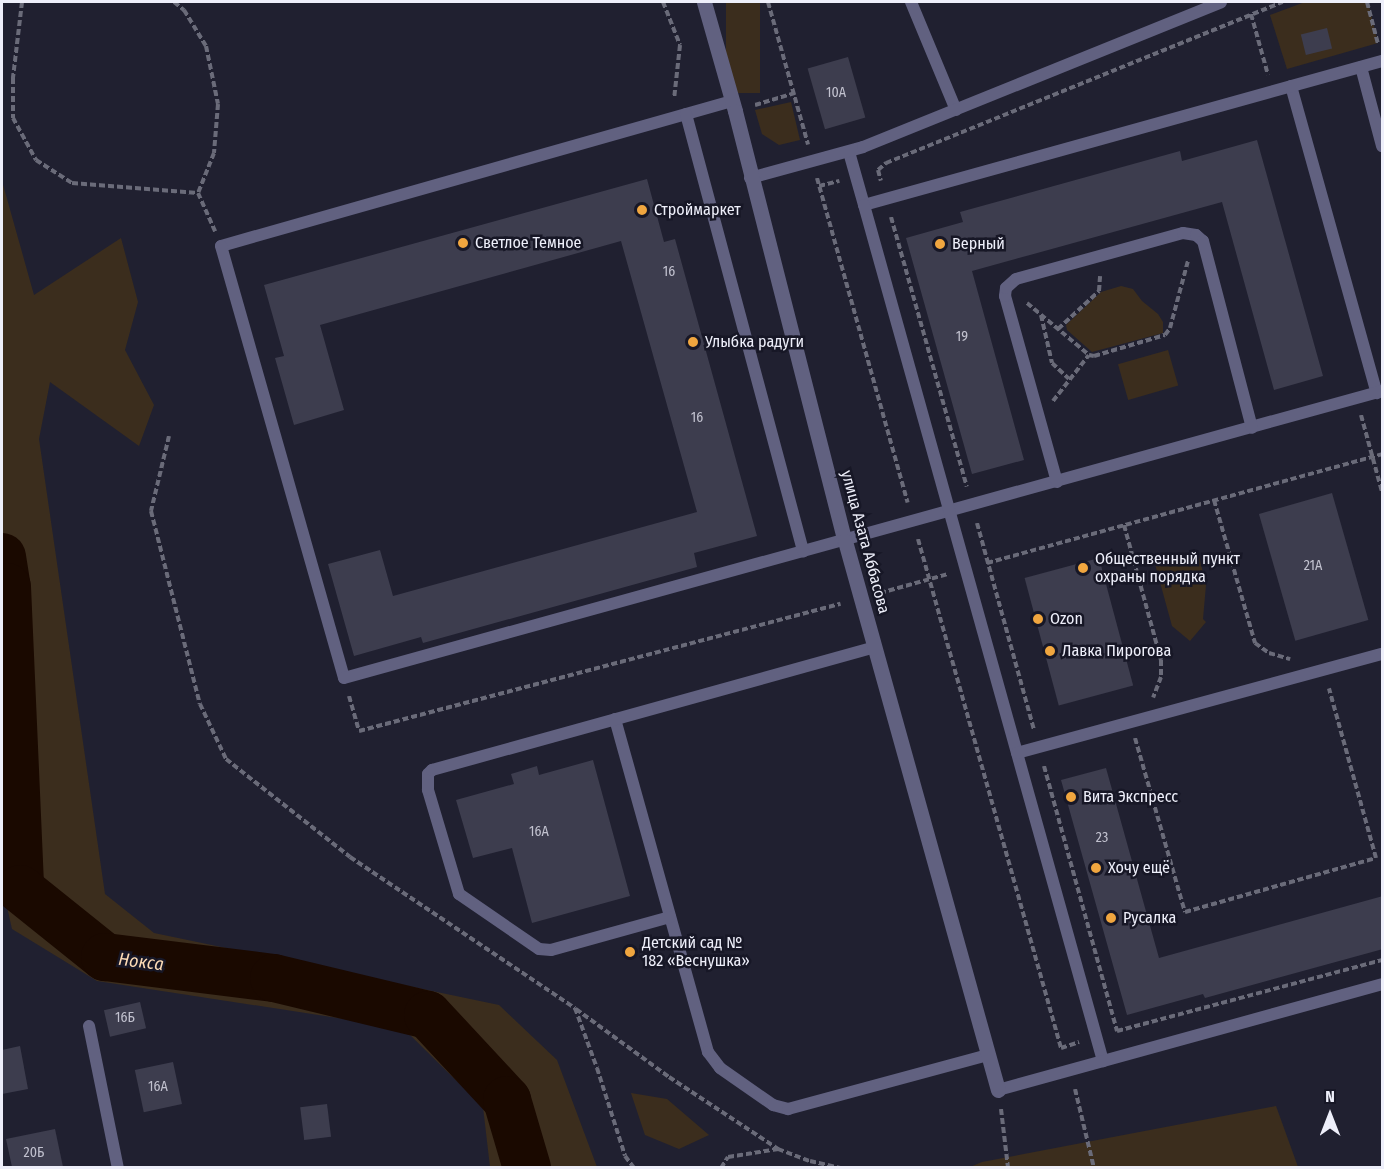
<!DOCTYPE html>
<meta charset="utf-8">
<style>
body{margin:0}
#map{position:relative;width:1384px;height:1169px;overflow:hidden;background:#202030;font-family:"Fira Sans Condensed",sans-serif}
div>[style]{position:absolute}
.green>*{inset:0;background:#3b2d1d;transform-origin:0 0}
.river>*{height:48px;margin:-24px;padding:0 24px;transform-origin:24px;border-radius:24px;background:#1a0900}
.building>*{inset:0;background:#3d3d4e;transform-origin:0 0}
.path>*{height:4px;margin-top:-2px;transform-origin:0;background:repeating-linear-gradient(90deg,#6a6b79 0 6px,transparent 0 9px)}
.service>*{height:12px;margin:-6px;padding:0 6px;transform-origin:6px;border-radius:6px;background:#616180}
.minor>*{height:15px;margin:-7.5px;padding:0 7.5px;transform-origin:7.5px;border-radius:7.5px;background:#616180}
.dots>*{width:16px;height:16px;translate:-50% -50%;box-sizing:border-box;border:3px solid #171726;border-radius:50%}
span{translate:-50% -50%;white-space:nowrap;text-align:center;line-height:1.15;-webkit-text-stroke:5px #171726;paint-order:stroke}
.number-label{font-size:14px;color:#c2c2cf}
.number-label span{-webkit-text-stroke-width:0}
.poi-label{font-size:16px;color:#eeeffa}
.left{translate:0 -50%;text-align:left}
.street-label{font-size:16px;color:#eeeffa}
.water-label{font-size:18px;color:#fcdbb6;font-style:italic}
.frame{position:absolute;inset:0;border:3px solid #eeeffa;pointer-events:none}
.north{position:absolute;left:1300px;top:1085px;width:60px;height:60px;-webkit-text-stroke:4px #171726;paint-order:stroke;rotate:0deg;font-size:16px;font-weight:700;line-height:24px;text-align:center;color:#eeeffa}
.north::after{content:'';display:block;margin:auto;width:21px;height:27px;background:#eeeffa;clip-path:polygon(50% 0,100% 100%,50% 72%,0 100%)}
</style>
<div id="map">
<div class="green">
<div style="left:726px;top:2px;width:34px;height:91px"></div>
<div style="clip-path:polygon(1305px 2px,1368px 2px,1378px 43px,1287px 69px,1270px 15px)"></div>
<div style="clip-path:polygon(791px 102px,800px 140px,779px 145px,762px 134px,755px 110px)"></div>
<div style="clip-path:polygon(2px 181px,34px 295px,121px 238px,138px 302px,125px 350px,154px 405px,139px 446px,50px 382px,39px 439px,105px 894px,154px 933px,499px 1005px,557px 1060px,597px 1167px,490px 1167px,483px 1107px,403px 1028px,97px 981px,12px 929px,2px 885px)"></div>
<div style="clip-path:polygon(1121px 286px,1133px 289px,1142px 301px,1158px 314px,1163px 322px,1163px 333px,1092px 352px,1067px 330px,1066px 325px,1101px 292px)"></div>
<div style="left:1168px;top:350px;width:37px;height:52px;rotate:74deg"></div>
<div style="clip-path:polygon(1198px 552px,1206px 585px,1203px 619px,1206px 622px,1190px 641px,1172px 626px,1155px 564px)"></div>
<div style="clip-path:polygon(631px 1093px,667px 1099px,709px 1135px,679px 1149px,645px 1135px)"></div>
<div style="clip-path:polygon(1276px 1106px,1298px 1167px,970px 1167px,982px 1162px)"></div>
</div>
<div class="river">
<div style="left:2px;top:557px;width:30px;rotate:81deg"></div>
<div style="left:7px;top:587px;width:302px;rotate:87.5deg"></div>
<div style="left:20px;top:889px;width:109px;rotate:38.7deg"></div>
<div style="left:105px;top:957px;width:170px;rotate:7.1deg"></div>
<div style="left:274px;top:978px;width:158px;rotate:13.5deg"></div>
<div style="left:428px;top:1015px;width:116px;rotate:47.1deg"></div>
<div style="left:507px;top:1100px;width:71px;rotate:73.6deg"></div>
</div>
<div class="building">
<div style="left:1327px;top:28px;width:21px;height:27px;rotate:76deg"></div>
<div style="left:848px;top:57px;width:63px;height:42px;rotate:74deg"></div>
<div style="clip-path:polygon(1257px 140px,1323px 376px,1274px 390px,1222px 202px,972px 271px,1024px 460px,972px 474px,906px 238px,963px 222px,960px 212px,1180px 151px,1182px 161px)"></div>
<div style="clip-path:polygon(647px 179px,664px 242px,675px 239px,757px 536px,694px 553px,697px 567px,423px 643px,421px 637px,354px 656px,328px 564px,380px 550px,393px 596px,697px 512px,621px 241px,320px 325px,344px 410px,294px 425px,275px 358px,284px 356px,264px 285px)"></div>
<div style="left:1332px;top:493px;width:132px;height:76px;rotate:74deg"></div>
<div style="left:1099px;top:558px;width:132px;height:77px;rotate:75deg"></div>
<div style="clip-path:polygon(593px 760px,630px 896px,532px 923px,512px 848px,473px 858px,456px 800px,514px 784px,511px 774px,537px 766px,539px 775px)"></div>
<div style="clip-path:polygon(1106px 768px,1159px 958px,1383px 896px,1383px 949px,1205px 998px,1203px 994px,1127px 1015px,1061px 780px)"></div>
<div style="left:140px;top:1002px;width:27px;height:37px;rotate:77deg"></div>
<div style="clip-path:polygon(20px 1046px,28px 1089px,2px 1094px,2px 1050px)"></div>
<div style="left:173px;top:1062px;width:43px;height:39px;rotate:78deg"></div>
<div style="left:327px;top:1104px;width:33px;height:27px;rotate:83deg"></div>
<div style="clip-path:polygon(55px 1129px,63px 1167px,12px 1167px,6px 1139px)"></div>
</div>
<div class="path">
<div style="left:22px;top:2px;width:77px;rotate:96.8deg"></div>
<div style="left:13px;top:78px;width:40px;rotate:90deg"></div>
<div style="left:13px;top:118px;width:48px;rotate:61.3deg"></div>
<div style="left:36px;top:160px;width:43px;rotate:32.6deg"></div>
<div style="left:72px;top:183px;width:126px;rotate:4.5deg"></div>
<div style="left:174px;top:2px;width:13px;rotate:39deg"></div>
<div style="left:184px;top:10px;width:42px;rotate:58.6deg"></div>
<div style="left:206px;top:46px;width:59px;rotate:78.3deg"></div>
<div style="left:218px;top:104px;width:49px;rotate:94.7deg"></div>
<div style="left:214px;top:153px;width:43px;rotate:111.8deg"></div>
<div style="left:198px;top:193px;width:42px;rotate:65.9deg"></div>
<div style="left:663px;top:2px;width:46px;rotate:68.4deg"></div>
<div style="left:680px;top:45px;width:54px;rotate:96.3deg"></div>
<div style="left:768px;top:2px;width:148px;rotate:74.3deg"></div>
<div style="left:1367px;top:2px;width:43px;rotate:75.3deg"></div>
<div style="left:1251px;top:14px;width:63px;rotate:74.4deg"></div>
<div style="left:755px;top:105px;width:42px;rotate:-16.7deg"></div>
<div style="left:878px;top:170px;width:11px;rotate:75deg"></div>
<div style="left:878px;top:170px;width:11px;rotate:-41deg"></div>
<div style="left:886px;top:163px;width:428px;rotate:-22.1deg"></div>
<div style="left:817px;top:178px;width:337px;rotate:74.4deg"></div>
<div style="left:819px;top:186px;width:21px;rotate:-14deg"></div>
<div style="left:891px;top:217px;width:280px;rotate:74.3deg"></div>
<div style="left:1027px;top:303px;width:81px;rotate:40deg"></div>
<div style="left:1089px;top:355px;width:5px;rotate:11deg"></div>
<div style="left:1094px;top:356px;width:74px;rotate:-16.5deg"></div>
<div style="left:1165px;top:335px;width:9px;rotate:-54deg"></div>
<div style="left:1170px;top:328px;width:69px;rotate:-75deg"></div>
<div style="left:1041px;top:315px;width:49px;rotate:77.1deg"></div>
<div style="left:1052px;top:363px;width:23px;rotate:43deg"></div>
<div style="left:1058px;top:329px;width:56px;rotate:-42.8deg"></div>
<div style="left:1099px;top:291px;width:15px;rotate:-86deg"></div>
<div style="left:1053px;top:401px;width:58px;rotate:-52deg"></div>
<div style="left:1361px;top:415px;width:80px;rotate:74.7deg"></div>
<div style="left:169px;top:436px;width:77px;rotate:103.5deg"></div>
<div style="left:151px;top:511px;width:199px;rotate:75.8deg"></div>
<div style="left:200px;top:704px;width:61px;rotate:64.7deg"></div>
<div style="left:226px;top:759px;width:158px;rotate:38.3deg"></div>
<div style="left:350px;top:857px;width:271px;rotate:33.9deg"></div>
<div style="left:575px;top:1008px;width:64px;rotate:69.9deg"></div>
<div style="left:597px;top:1068px;width:92px;rotate:72.3deg"></div>
<div style="left:625px;top:1156px;width:15px;rotate:53deg"></div>
<div style="left:1214px;top:500px;width:149px;rotate:74deg"></div>
<div style="left:1255px;top:643px;width:17px;rotate:36deg"></div>
<div style="left:1269px;top:653px;width:22px;rotate:16deg"></div>
<div style="left:977px;top:523px;width:215px;rotate:74.6deg"></div>
<div style="left:1124px;top:525px;width:140px;rotate:74.7deg"></div>
<div style="left:1161px;top:660px;width:17px;rotate:90deg"></div>
<div style="left:1161px;top:677px;width:22px;rotate:111deg"></div>
<div style="left:918px;top:539px;width:529px;rotate:74.31deg"></div>
<div style="left:1061px;top:1048px;width:19px;rotate:-18deg"></div>
<div style="left:987px;top:563px;width:410px;rotate:-15.4deg"></div>
<div style="left:880px;top:593px;width:71px;rotate:-15.6deg"></div>
<div style="left:349px;top:696px;width:36px;rotate:74deg"></div>
<div style="left:359px;top:731px;width:498px;rotate:-14.8deg"></div>
<div style="left:1135px;top:738px;width:181px;rotate:74deg"></div>
<div style="left:1185px;top:912px;width:198px;rotate:-15.8deg"></div>
<div style="left:1376px;top:858px;width:176px;rotate:-105.5deg"></div>
<div style="left:1044px;top:766px;width:275px;rotate:74.6deg"></div>
<div style="left:1117px;top:1031px;width:274px;rotate:-15deg"></div>
<div style="left:576px;top:1009px;width:115px;rotate:36.2deg"></div>
<div style="left:669px;top:1077px;width:131px;rotate:33.4deg"></div>
<div style="left:1075px;top:1089px;width:81px;rotate:76.5deg"></div>
<div style="left:1001px;top:1109px;width:59px;rotate:83.2deg"></div>
<div style="left:721px;top:1168px;width:13px;rotate:-58deg"></div>
<div style="left:728px;top:1157px;width:51px;rotate:-9.1deg"></div>
<div style="left:778px;top:1149px;width:34px;rotate:21deg"></div>
<div style="left:810px;top:1161px;width:32px;rotate:13deg"></div>
</div>
<div class="service">
<div style="left:911px;top:2px;width:117px;rotate:67.4deg"></div>
<div style="left:1361px;top:67px;width:82px;rotate:75.1deg"></div>
<div style="left:1291px;top:86px;width:319px;rotate:74.4deg"></div>
<div style="left:732px;top:101px;width:531px;rotate:164.16deg"></div>
<div style="left:221px;top:246px;width:449px;rotate:74.1deg"></div>
<div style="left:344px;top:678px;width:1077px;rotate:-15.46deg"></div>
<div style="left:686px;top:114px;width:453px;rotate:75deg"></div>
<div style="left:849px;top:152px;width:55px;rotate:74.2deg"></div>
<div style="left:864px;top:205px;width:538px;rotate:-15.54deg"></div>
<div style="left:750px;top:178px;width:117px;rotate:-15.3deg"></div>
<div style="left:863px;top:147px;width:386px;rotate:-22deg"></div>
<div style="left:864px;top:205px;width:889px;rotate:74.4deg"></div>
<div style="left:1057px;top:482px;width:193px;rotate:-105.6deg"></div>
<div style="left:1005px;top:296px;width:8px;rotate:-83deg"></div>
<div style="left:1006px;top:288px;width:13px;rotate:-42deg"></div>
<div style="left:1016px;top:279px;width:173px;rotate:-15.4deg"></div>
<div style="left:1183px;top:233px;width:13px;rotate:9deg"></div>
<div style="left:1196px;top:235px;width:9px;rotate:41deg"></div>
<div style="left:1203px;top:241px;width:193px;rotate:75.3deg"></div>
<div style="left:615px;top:719px;width:346px;rotate:74.4deg"></div>
<div style="left:708px;top:1052px;width:20px;rotate:53deg"></div>
<div style="left:720px;top:1068px;width:65px;rotate:34.9deg"></div>
<div style="left:773px;top:1105px;width:16px;rotate:15deg"></div>
<div style="left:788px;top:1109px;width:207px;rotate:-15.1deg"></div>
<div style="left:1017px;top:753px;width:378px;rotate:-15.2deg"></div>
<div style="left:670px;top:917px;width:123px;rotate:164.5deg"></div>
<div style="left:551px;top:950px;width:12px;rotate:-175deg"></div>
<div style="left:539px;top:949px;width:97px;rotate:-145.5deg"></div>
<div style="left:459px;top:894px;width:109px;rotate:-106.6deg"></div>
<div style="left:428px;top:790px;width:16px;rotate:-90deg"></div>
<div style="left:428px;top:774px;width:6px;rotate:-45deg"></div>
<div style="left:432px;top:770px;width:460px;rotate:-15.5deg"></div>
<div style="left:89px;top:1026px;width:145px;rotate:78.5deg"></div>
<div style="left:998px;top:1090px;width:398px;rotate:-15.4deg"></div>
</div>
<div class="minor">
<div style="left:704px;top:2px;width:113px;rotate:74.1deg"></div>
<div style="left:735px;top:111px;width:444px;rotate:75.7deg"></div>
<div style="left:845px;top:541px;width:570px;rotate:74.43deg"></div>
</div>
<div class="dots">
<div style="left:642px;top:210px;background:#f0a63f"></div>
<div style="left:463px;top:243px;background:#f0a63f"></div>
<div style="left:940px;top:244px;background:#f0a63f"></div>
<div style="left:693px;top:342px;background:#f0a63f"></div>
<div style="left:1083px;top:568px;background:#f0a63f"></div>
<div style="left:1038px;top:619px;background:#f0a63f"></div>
<div style="left:1050px;top:651px;background:#f0a63f"></div>
<div style="left:1071px;top:797px;background:#f0a63f"></div>
<div style="left:1096px;top:868px;background:#f0a63f"></div>
<div style="left:1111px;top:918px;background:#f0a63f"></div>
<div style="left:630px;top:952px;background:#f0a63f"></div>
</div>
<div class="number-label">
<span style="left:836px;top:93px">10А</span>
<span style="left:669px;top:272px">16</span>
<span style="left:962px;top:337px">19</span>
<span style="left:697px;top:418px">16</span>
<span style="left:1313px;top:566px">21А</span>
<span style="left:539px;top:832px">16А</span>
<span style="left:1102px;top:838px">23</span>
<span style="left:125px;top:1018px">16Б</span>
<span style="left:158px;top:1087px">16А</span>
<span style="left:34px;top:1153px">20Б</span>
</div>
<div class="poi-label">
<span class="left" style="left:654px;top:210px">Строймаркет</span>
<span class="left" style="left:475px;top:243px">Светлое Темное</span>
<span class="left" style="left:952px;top:244px">Верный</span>
<span class="left" style="left:705px;top:342px">Улыбка радуги</span>
<span class="left" style="left:1095px;top:568px">Общественный пункт<br>охраны порядка</span>
<span class="left" style="left:1050px;top:619px">Ozon</span>
<span class="left" style="left:1062px;top:651px">Лавка Пирогова</span>
<span class="left" style="left:1083px;top:797px">Вита Экспресс</span>
<span class="left" style="left:1108px;top:868px">Хочу ещё</span>
<span class="left" style="left:1123px;top:918px">Русалка</span>
<span class="left" style="left:642px;top:952px">Детский сад №<br>182 «Веснушка»</span>
</div>
<div class="street-label">
<span style="left:865px;top:542px;rotate:75deg">улица Азата Аббасова</span>
</div>
<div class="water-label">
<span style="left:141px;top:962px;rotate:7deg">Нокса</span>
</div>
<div class="frame"></div>
<div class="north">N</div>
</div>
